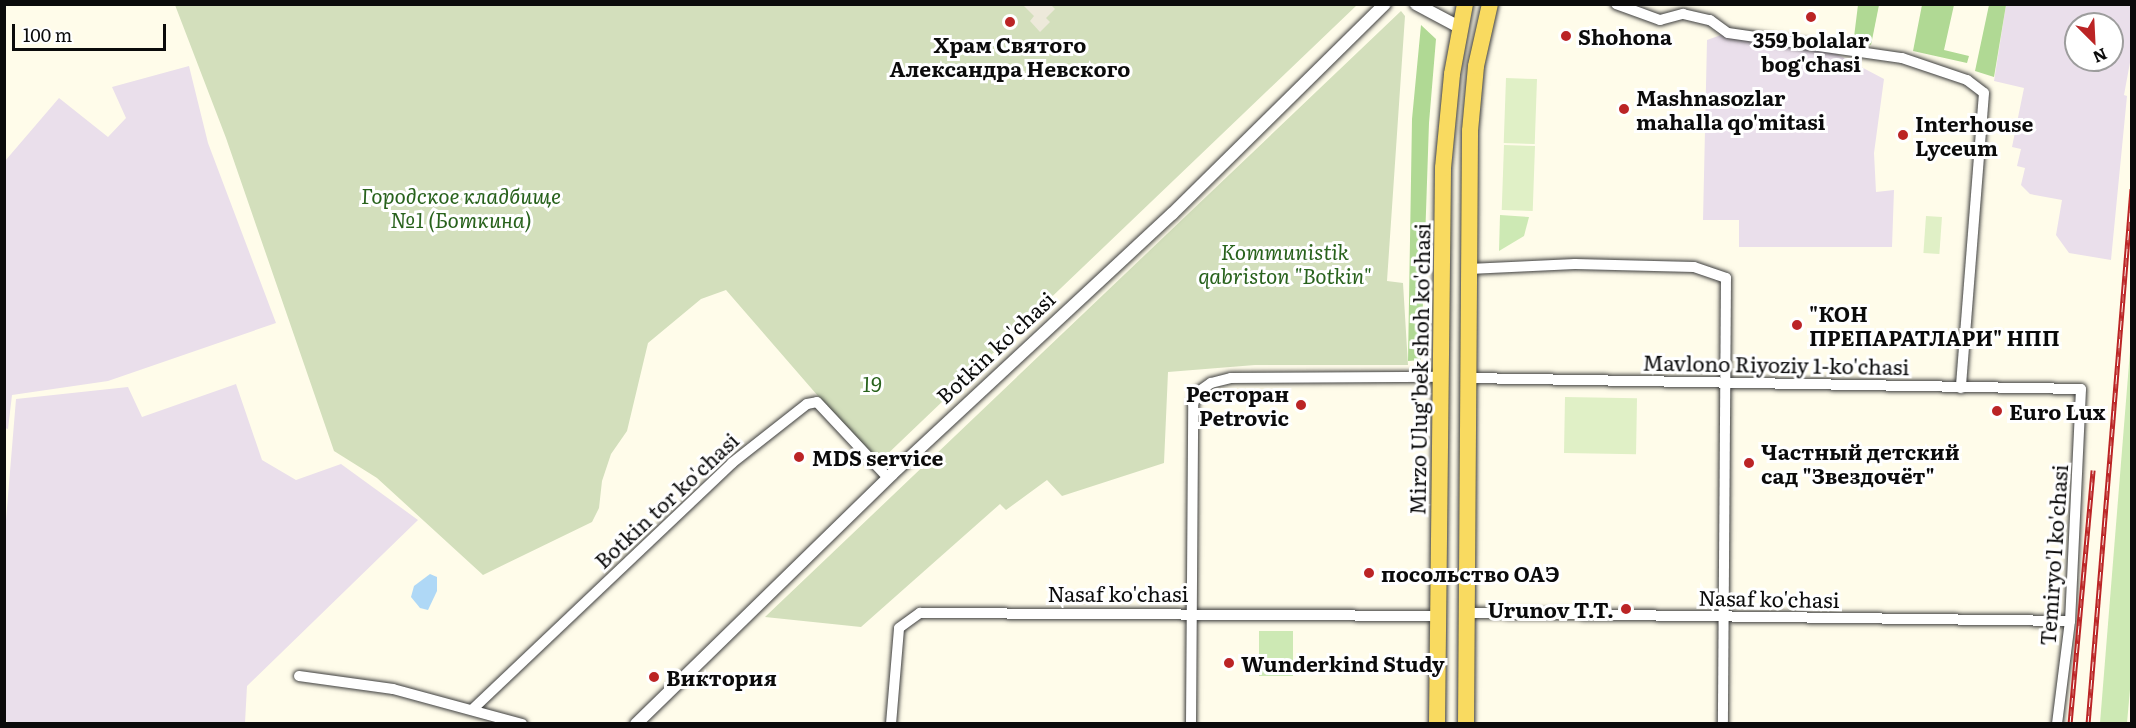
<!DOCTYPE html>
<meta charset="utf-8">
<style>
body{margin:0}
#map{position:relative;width:2136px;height:728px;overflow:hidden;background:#fffcea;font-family:Literata,serif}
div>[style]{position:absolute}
.industrial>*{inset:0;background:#eadfeb}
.green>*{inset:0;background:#cde9b4;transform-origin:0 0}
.forest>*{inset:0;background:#b0d994}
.cemetery>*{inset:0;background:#d3dfbc}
.pitch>*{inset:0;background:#e0f0c6;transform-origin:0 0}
.plaza>*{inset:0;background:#ede9da}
.water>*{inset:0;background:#afd8f6}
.roads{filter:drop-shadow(0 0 2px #3e3e3e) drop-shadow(0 0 2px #3e3e3e)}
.minor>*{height:10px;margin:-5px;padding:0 5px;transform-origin:5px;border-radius:5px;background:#fff}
.tertiary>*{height:12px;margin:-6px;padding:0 6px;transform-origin:6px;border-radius:6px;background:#fff}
.primary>*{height:16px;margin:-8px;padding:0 8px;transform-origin:8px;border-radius:8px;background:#f9da60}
.rail>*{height:5px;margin-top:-2.5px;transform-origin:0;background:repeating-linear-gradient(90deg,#fff 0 9px,#bb2425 0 18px);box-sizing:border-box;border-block:2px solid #bb2425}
.dots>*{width:16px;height:16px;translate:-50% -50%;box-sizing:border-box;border:3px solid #fff;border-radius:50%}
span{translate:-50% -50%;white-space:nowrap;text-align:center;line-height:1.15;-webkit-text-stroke:6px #fff;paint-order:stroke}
.poi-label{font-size:21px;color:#0b0b0b;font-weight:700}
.left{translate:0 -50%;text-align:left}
.right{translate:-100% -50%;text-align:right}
.park-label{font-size:21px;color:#28621c;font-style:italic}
.street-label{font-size:21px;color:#0b0b0b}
.frame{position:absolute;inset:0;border:6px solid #0b0b0b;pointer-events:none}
.north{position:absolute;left:2064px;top:12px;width:60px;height:60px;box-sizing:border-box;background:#fff;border:2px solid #9d9d9d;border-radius:50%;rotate:156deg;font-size:16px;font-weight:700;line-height:24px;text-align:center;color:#0b0b0b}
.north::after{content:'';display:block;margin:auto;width:21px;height:27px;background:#bb2425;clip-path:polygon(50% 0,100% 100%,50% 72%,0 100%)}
.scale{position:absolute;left:12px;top:24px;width:154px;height:27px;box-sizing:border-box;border:3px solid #0b0b0b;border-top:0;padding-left:8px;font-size:18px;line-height:21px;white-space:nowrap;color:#0b0b0b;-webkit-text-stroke:4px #fff;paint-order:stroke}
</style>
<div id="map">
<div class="industrial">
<div style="clip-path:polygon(evenodd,2006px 5px,2131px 5px,2131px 57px,2124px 95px,2127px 96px,2111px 260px,2069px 253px,2056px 235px,2062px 200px,2030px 194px,2021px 185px,2025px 168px,2017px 166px,2021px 149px,2012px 147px,2024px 88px,1994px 81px,2006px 5px,2076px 24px,2112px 24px,2112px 60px,2076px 60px,2076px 24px)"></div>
<div style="clip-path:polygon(1721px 35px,1831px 51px,1884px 79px,1874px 153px,1876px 192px,1894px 190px,1892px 247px,1739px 247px,1739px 220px,1703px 220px,1707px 40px)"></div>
<div style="clip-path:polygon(189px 66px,208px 143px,276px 323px,108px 381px,12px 395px,8px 429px,5px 428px,5px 161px,59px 98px,108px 137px,126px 118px,112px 87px)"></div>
<div style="clip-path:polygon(236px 384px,262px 460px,296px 480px,341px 464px,418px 520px,247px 686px,245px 723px,9px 723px,4px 718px,4px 544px,16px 399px,128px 387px,142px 417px)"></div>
</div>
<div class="green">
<div style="clip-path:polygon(1500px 215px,1529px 217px,1524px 236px,1499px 251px)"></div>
<div style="clip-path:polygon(2131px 339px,2132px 667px,2127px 723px,2100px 723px)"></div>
<div style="left:1259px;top:631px;width:34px;height:45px"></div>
</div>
<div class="forest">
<div style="clip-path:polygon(1858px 5px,1879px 5px,1871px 45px,1854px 37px)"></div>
<div style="clip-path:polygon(1922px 5px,1954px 5px,1944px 50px,1969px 56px,1967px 63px,1913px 51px)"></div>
<div style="clip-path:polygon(1989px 5px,2006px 5px,1994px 77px,1975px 71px)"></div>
<div style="clip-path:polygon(1421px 25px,1436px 39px,1429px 123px,1421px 360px,1408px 361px,1412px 119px)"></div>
</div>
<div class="cemetery">
<div style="clip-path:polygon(175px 5px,1357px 5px,877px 464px,726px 290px,701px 299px,648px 343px,627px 431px,611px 454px,602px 481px,599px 508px,592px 522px,483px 575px,377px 478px,334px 451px,226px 138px)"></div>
<div style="clip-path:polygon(1401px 11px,1405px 16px,1387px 281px,1403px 283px,1408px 365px,1255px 365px,1168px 372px,1164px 463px,1062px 496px,1047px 480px,1006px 510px,1000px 504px,861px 627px,765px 617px)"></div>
</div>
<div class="pitch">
<div style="left:1506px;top:78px;width:31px;height:65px;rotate:2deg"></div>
<div style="left:1504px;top:145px;width:31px;height:65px;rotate:2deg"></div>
<div style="left:1926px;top:216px;width:16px;height:37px;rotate:4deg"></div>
<div style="left:1565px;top:397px;width:72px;height:56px;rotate:1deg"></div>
</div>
<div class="plaza">
<div style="clip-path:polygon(1023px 5px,1051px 5px,1055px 9px,1046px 18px,1050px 22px,1040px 32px,1030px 21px,1034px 16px)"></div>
</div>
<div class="water">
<div style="clip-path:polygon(430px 574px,437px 577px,437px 591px,428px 610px,420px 608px,411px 597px,414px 586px)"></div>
</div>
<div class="roads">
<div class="minor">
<div style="left:1616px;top:4px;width:47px;rotate:20deg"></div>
<div style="left:1660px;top:20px;width:24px;rotate:-15deg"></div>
<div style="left:1683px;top:14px;width:28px;rotate:13deg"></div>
<div style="left:1710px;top:20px;width:22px;rotate:36deg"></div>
<div style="left:1728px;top:33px;width:176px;rotate:8.2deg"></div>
<div style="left:1902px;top:58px;width:69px;rotate:18.7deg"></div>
<div style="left:1967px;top:80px;width:21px;rotate:37deg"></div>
<div style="left:1984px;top:93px;width:296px;rotate:94.5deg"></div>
<div style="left:1469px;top:269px;width:106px;rotate:-2.7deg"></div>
<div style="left:1575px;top:264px;width:119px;rotate:1.4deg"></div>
<div style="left:1694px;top:267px;width:34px;rotate:19deg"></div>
<div style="left:1726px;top:278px;width:446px;rotate:90.4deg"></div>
<div style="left:1469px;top:378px;width:612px;rotate:1.03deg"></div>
<div style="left:2081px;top:389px;width:232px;rotate:92.7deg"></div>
<div style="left:2070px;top:621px;width:104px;rotate:97.2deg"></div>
<div style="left:1467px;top:613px;width:603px;rotate:0.76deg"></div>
<div style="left:299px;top:676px;width:95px;rotate:7.9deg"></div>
<div style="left:393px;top:689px;width:134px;rotate:15.2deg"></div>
<div style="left:474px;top:708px;width:356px;rotate:-43.5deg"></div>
<div style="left:732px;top:463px;width:95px;rotate:-38.2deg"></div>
<div style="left:807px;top:404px;width:10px;rotate:-11deg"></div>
<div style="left:817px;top:402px;width:104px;rotate:46.9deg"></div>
<div style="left:891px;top:724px;width:96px;rotate:-85.2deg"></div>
<div style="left:899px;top:628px;width:26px;rotate:-36deg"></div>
<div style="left:920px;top:613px;width:518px;rotate:0.33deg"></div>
<div style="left:1191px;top:724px;width:320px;rotate:-89.6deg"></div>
<div style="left:1193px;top:404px;width:13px;rotate:-67deg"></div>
<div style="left:1198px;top:392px;width:16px;rotate:-35deg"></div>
<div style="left:1211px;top:383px;width:21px;rotate:-14deg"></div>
<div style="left:1231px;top:378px;width:210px;rotate:-0.3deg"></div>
</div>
<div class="tertiary">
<div style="left:1416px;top:4px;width:49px;rotate:28.1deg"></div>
<div style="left:636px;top:724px;width:358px;rotate:-44.3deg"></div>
<div style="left:892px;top:474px;width:382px;rotate:-42.9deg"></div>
<div style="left:1172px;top:214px;width:299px;rotate:-44.6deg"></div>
</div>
<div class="primary">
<div style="left:1437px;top:724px;width:556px;rotate:-89.38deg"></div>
<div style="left:1443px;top:168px;width:94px;rotate:-84.5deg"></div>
<div style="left:1452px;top:74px;width:71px;rotate:-79.5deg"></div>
<div style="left:1466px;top:724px;width:593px;rotate:-89.61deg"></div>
<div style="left:1470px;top:131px;width:65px;rotate:-84.7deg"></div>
<div style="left:1476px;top:66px;width:64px;rotate:-77.3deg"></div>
</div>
</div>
<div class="rail">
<div style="left:2070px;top:724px;width:255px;rotate:-84.8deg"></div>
<div style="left:2088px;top:724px;width:537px;rotate:-85.3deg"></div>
</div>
<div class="dots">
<div style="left:1811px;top:17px;background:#bb2425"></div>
<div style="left:1010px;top:22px;background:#bb2425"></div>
<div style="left:1566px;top:36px;background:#bb2425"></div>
<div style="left:1624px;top:109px;background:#bb2425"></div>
<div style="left:1903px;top:135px;background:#bb2425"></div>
<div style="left:1797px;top:325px;background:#bb2425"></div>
<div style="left:1301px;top:405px;background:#bb2425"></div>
<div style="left:1997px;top:411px;background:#bb2425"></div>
<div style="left:799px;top:457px;background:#bb2425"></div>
<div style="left:1749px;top:463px;background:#bb2425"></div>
<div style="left:1369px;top:573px;background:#bb2425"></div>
<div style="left:1626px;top:609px;background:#bb2425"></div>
<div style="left:1229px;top:663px;background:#bb2425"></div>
<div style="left:654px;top:677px;background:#bb2425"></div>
</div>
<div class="poi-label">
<span class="left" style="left:1578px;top:36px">Shohona</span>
<span style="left:1811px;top:51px">359 bolalar<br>bog'chasi</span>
<span style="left:1010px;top:56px">Храм Святого<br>Александра Невского</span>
<span class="left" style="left:1636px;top:109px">Mashnasozlar<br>mahalla qo'mitasi</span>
<span class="left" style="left:1915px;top:135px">Interhouse<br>Lyceum</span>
<span class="left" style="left:1809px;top:325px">"КОН<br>ПРЕПАРАТЛАРИ" НПП</span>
<span class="right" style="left:1289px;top:405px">Ресторан<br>Petrovic</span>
<span class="left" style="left:2009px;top:411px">Euro Lux</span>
<span class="left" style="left:1761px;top:463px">Частный детский<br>сад "Звездочёт"</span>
<span class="left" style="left:812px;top:457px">MDS service</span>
<span class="left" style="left:1381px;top:573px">посольство ОАЭ</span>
<span class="right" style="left:1614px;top:609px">Urunov T.T.</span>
<span class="left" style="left:1241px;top:663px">Wunderkind Study</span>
<span class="left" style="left:666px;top:677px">Виктория</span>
</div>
<div class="park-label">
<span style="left:461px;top:207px">Городское кладбище<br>№1 (Боткина)</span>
<span style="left:1285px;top:263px">Kommunistik<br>qabriston "Botkin"</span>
<span style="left:872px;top:383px">19</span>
</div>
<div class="street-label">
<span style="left:995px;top:347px;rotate:-43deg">Botkin ko'chasi</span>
<span style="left:1776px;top:364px;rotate:1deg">Mavlono Riyoziy 1-ko'chasi</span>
<span style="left:1419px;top:369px;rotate:-89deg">Mirzo Ulug'bek shoh ko'chasi</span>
<span style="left:666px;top:500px;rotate:-43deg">Botkin tor ko'chasi</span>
<span style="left:2053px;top:555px;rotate:-86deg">Temiryo'l ko'chasi</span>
<span style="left:1118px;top:593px">Nasaf ko'chasi</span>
<span style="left:1769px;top:598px;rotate:1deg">Nasaf ko'chasi</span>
</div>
<div class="frame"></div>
<div class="north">N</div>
<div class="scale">100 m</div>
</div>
